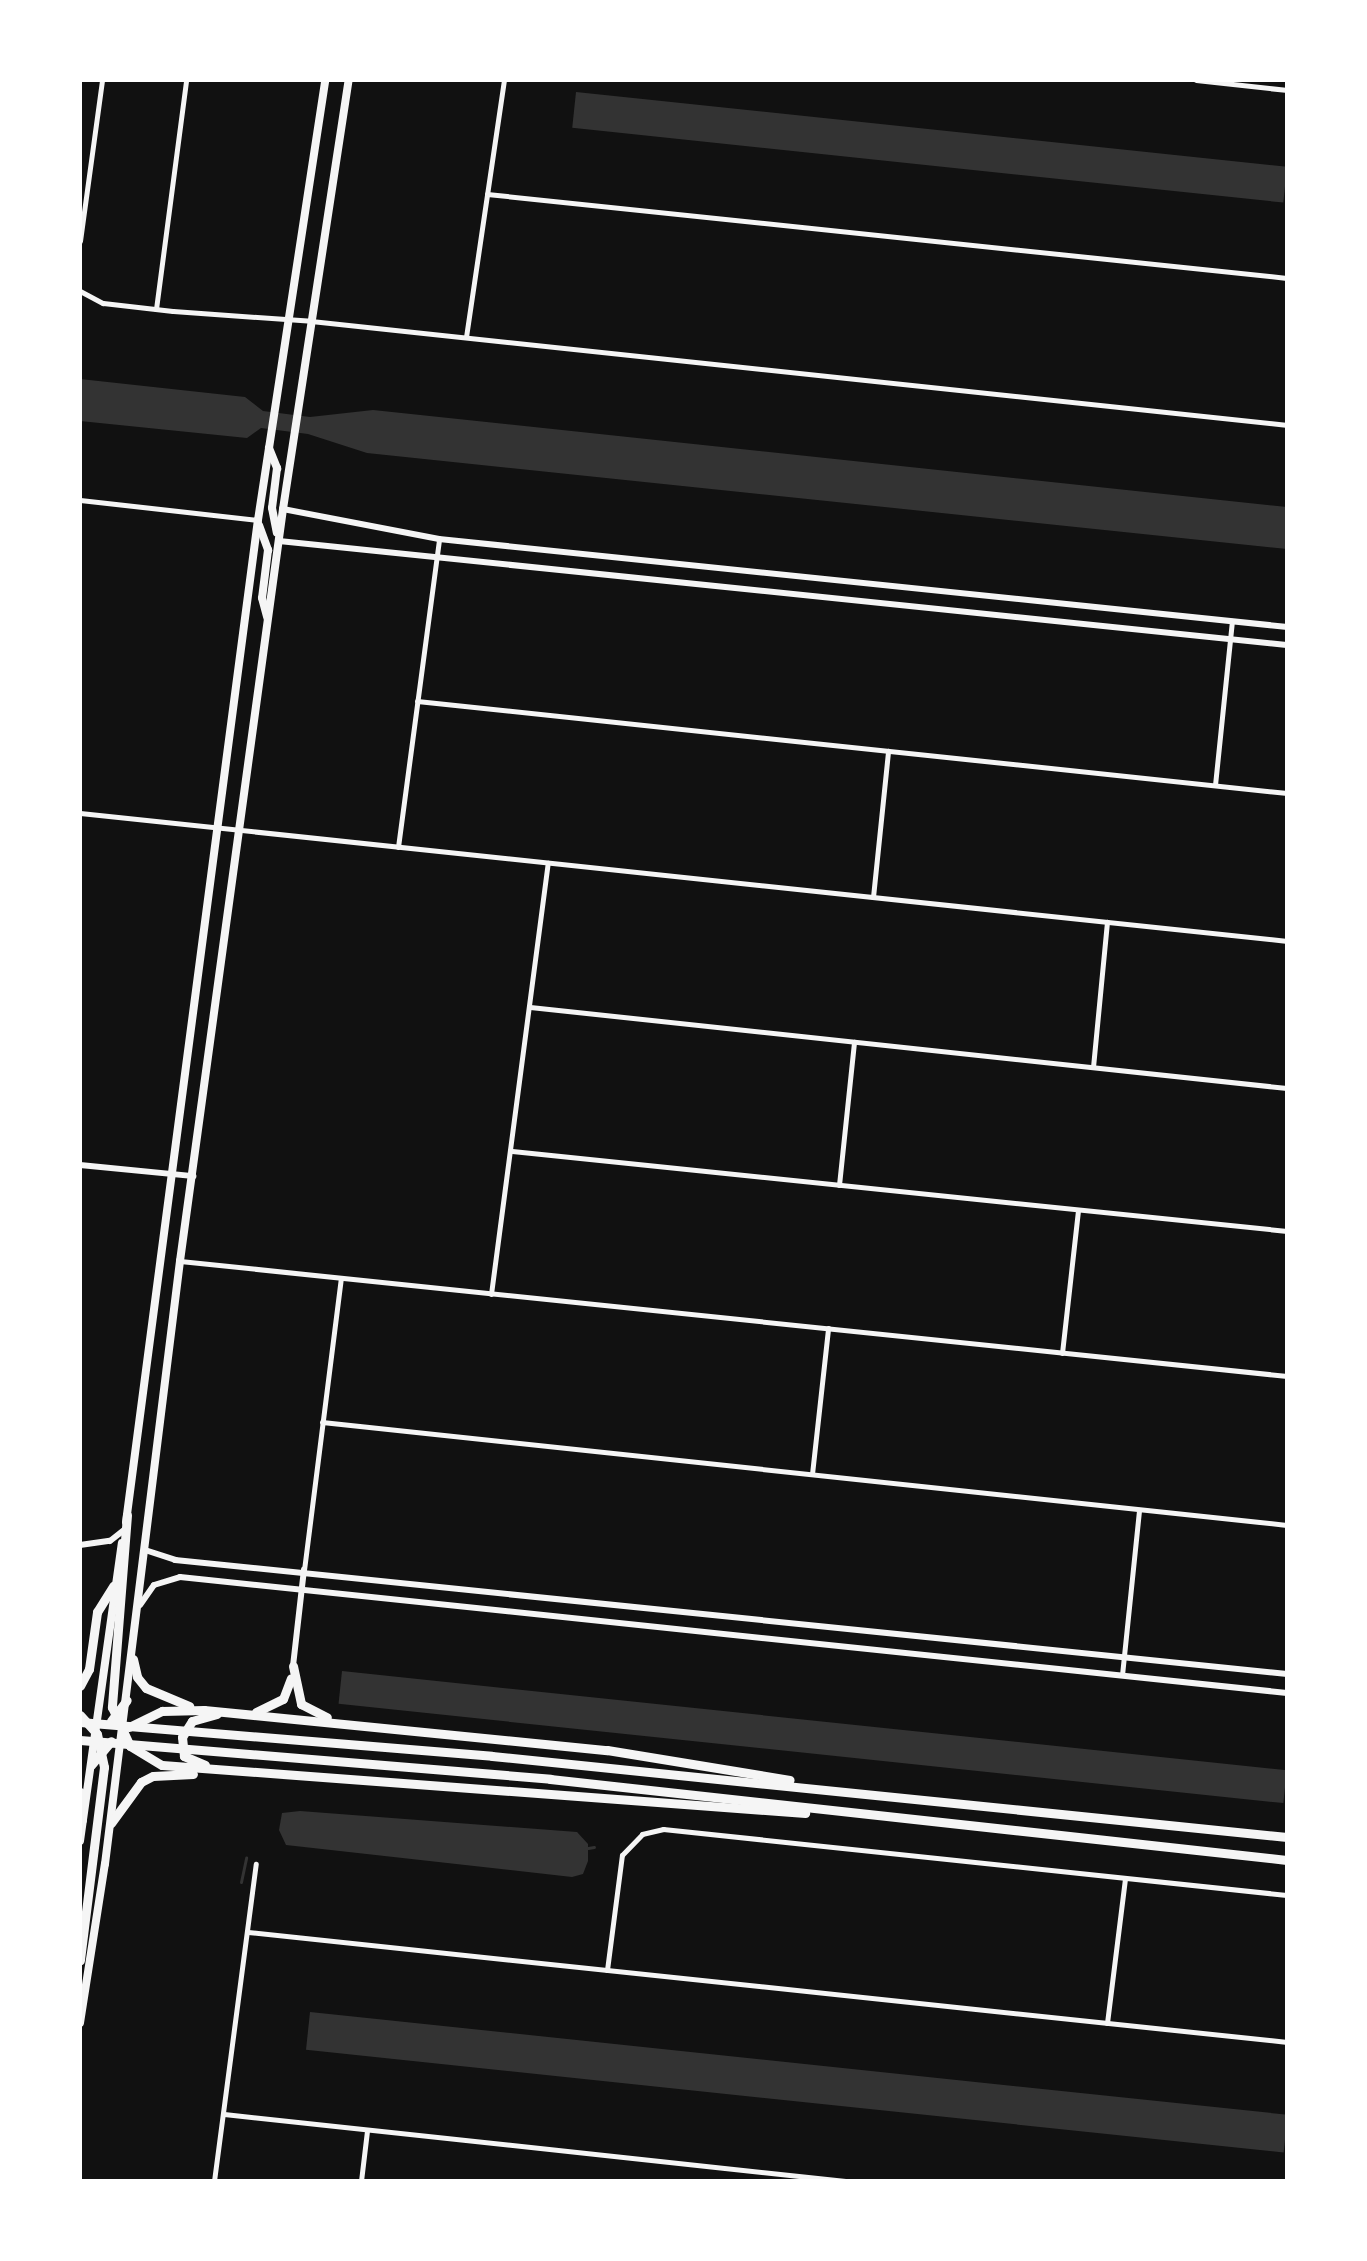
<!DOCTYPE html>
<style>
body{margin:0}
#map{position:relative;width:1367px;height:2261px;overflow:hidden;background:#111;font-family:Barlow,sans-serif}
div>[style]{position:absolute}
.water>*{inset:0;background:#333;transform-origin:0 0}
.stream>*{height:3px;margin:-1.5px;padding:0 1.5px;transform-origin:1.5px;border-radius:1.5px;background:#333}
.minor>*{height:5px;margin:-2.5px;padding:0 2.5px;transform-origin:2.5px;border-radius:2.5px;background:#f5f5f5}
.tertiary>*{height:6px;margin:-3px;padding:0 3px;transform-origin:3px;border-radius:3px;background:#f5f5f5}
.primary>*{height:8px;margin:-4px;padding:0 4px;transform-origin:4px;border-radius:4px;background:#f5f5f5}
.trunk>*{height:9px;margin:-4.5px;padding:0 4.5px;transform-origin:4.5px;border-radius:4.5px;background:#f5f5f5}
span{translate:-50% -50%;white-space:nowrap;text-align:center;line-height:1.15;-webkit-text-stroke:6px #fff;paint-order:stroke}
.frame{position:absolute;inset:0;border:82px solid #fff;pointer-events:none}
</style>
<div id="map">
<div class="water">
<div style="left:576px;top:92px;width:715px;height:36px;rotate:6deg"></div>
<div style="clip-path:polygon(80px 379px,245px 397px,263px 411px,310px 417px,373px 410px,1287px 507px,1287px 549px,367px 453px,308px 434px,261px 428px,247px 438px,80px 421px)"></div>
<div style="left:342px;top:1671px;width:950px;height:33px;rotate:6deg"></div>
<div style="clip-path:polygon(300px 1811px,577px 1832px,588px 1844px,588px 1861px,583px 1874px,572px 1877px,286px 1845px,279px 1830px,282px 1813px)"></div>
<div style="left:310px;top:2012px;width:983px;height:38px;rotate:6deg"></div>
</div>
<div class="stream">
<div style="left:588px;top:1848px;width:6px;rotate:-9deg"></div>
<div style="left:241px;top:1882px;width:25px;rotate:-78deg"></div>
</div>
<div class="minor">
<div style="left:1196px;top:80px;width:92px;rotate:6.3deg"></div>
<div style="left:487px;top:194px;width:804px;rotate:5.99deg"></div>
<div style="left:80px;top:241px;width:162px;rotate:-82.2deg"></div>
<div style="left:80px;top:291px;width:26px;rotate:28deg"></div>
<div style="left:103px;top:303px;width:70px;rotate:6.5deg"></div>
<div style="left:173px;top:311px;width:138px;rotate:4.1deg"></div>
<div style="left:311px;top:321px;width:982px;rotate:6.08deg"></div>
<div style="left:156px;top:309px;width:231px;rotate:-82.5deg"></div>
<div style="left:466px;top:337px;width:260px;rotate:-81.6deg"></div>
<div style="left:80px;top:500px;width:179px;rotate:6.4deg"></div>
<div style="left:417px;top:701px;width:875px;rotate:6.04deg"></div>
<div style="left:1215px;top:785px;width:165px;rotate:-84.1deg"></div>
<div style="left:80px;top:813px;width:1214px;rotate:6.05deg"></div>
<div style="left:398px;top:847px;width:311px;rotate:-82.4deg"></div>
<div style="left:873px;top:897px;width:147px;rotate:-84.1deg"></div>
<div style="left:530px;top:1007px;width:761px;rotate:6.11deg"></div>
<div style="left:1093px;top:1067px;width:146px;rotate:-84.5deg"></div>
<div style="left:512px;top:1151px;width:779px;rotate:5.89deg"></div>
<div style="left:839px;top:1185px;width:144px;rotate:-84deg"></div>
<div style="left:180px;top:1261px;width:1113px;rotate:5.93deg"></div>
<div style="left:491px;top:1294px;width:435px;rotate:-82.5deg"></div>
<div style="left:1062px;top:1353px;width:144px;rotate:-83.6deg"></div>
<div style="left:322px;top:1422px;width:970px;rotate:6.09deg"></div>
<div style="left:812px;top:1474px;width:147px;rotate:-83.7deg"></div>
<div style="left:304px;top:1570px;width:294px;rotate:-82.8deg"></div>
<div style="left:1122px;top:1675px;width:166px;rotate:-84.1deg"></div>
<div style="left:248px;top:1932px;width:1045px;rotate:6.04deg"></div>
<div style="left:607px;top:1970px;width:116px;rotate:-82.6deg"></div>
<div style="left:622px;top:1855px;width:29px;rotate:-46deg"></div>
<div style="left:642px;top:1834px;width:22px;rotate:-13deg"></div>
<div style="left:663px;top:1829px;width:627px;rotate:6.04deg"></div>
<div style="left:1107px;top:2023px;width:145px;rotate:-82.9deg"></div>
<div style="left:224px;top:2114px;width:625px;rotate:6.16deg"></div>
<div style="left:214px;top:2181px;width:320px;rotate:-82.5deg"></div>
<div style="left:361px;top:2181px;width:50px;rotate:-83.2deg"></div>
</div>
<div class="tertiary">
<div style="left:283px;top:509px;width:159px;rotate:10.9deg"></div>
<div style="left:439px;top:539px;width:853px;rotate:5.92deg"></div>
<div style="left:279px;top:541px;width:1013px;rotate:5.89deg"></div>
<div style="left:80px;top:1165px;width:114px;rotate:5.6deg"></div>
<div style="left:80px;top:1545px;width:30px;rotate:-8deg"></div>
<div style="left:110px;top:1541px;width:18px;rotate:-38deg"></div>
<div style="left:145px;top:1550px;width:32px;rotate:18deg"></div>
<div style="left:175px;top:1560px;width:1118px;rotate:5.85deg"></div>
<div style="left:140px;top:1605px;width:24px;rotate:-55deg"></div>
<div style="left:154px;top:1585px;width:27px;rotate:-17deg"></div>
<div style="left:180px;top:1577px;width:1113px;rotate:5.98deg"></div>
<div style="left:293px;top:1666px;width:97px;rotate:-83.5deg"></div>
</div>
<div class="primary">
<div style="left:269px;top:448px;width:22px;rotate:68deg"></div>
<div style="left:277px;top:468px;width:40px;rotate:97.1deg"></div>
<div style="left:272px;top:508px;width:25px;rotate:79deg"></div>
<div style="left:259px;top:525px;width:27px;rotate:70deg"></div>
<div style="left:268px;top:550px;width:48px;rotate:97.1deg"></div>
<div style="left:262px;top:598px;width:20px;rotate:75deg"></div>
<div style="left:126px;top:1522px;width:1011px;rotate:-82.5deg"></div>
<div style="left:258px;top:520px;width:445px;rotate:-81.3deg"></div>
<div style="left:80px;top:1841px;width:301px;rotate:-82deg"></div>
<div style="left:80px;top:2023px;width:161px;rotate:-81.1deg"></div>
<div style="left:105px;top:1864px;width:608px;rotate:-82.91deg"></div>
<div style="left:180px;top:1261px;width:759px;rotate:-82.2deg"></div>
<div style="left:283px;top:509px;width:434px;rotate:-81.3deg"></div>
</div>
<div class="trunk">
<div style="left:127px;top:1515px;width:193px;rotate:94.5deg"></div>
<div style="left:112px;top:1707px;width:43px;rotate:65.2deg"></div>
<div style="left:130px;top:1746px;width:37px;rotate:31deg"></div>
<div style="left:162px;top:1765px;width:645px;rotate:4.27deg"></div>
<div style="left:133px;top:1659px;width:18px;rotate:77deg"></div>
<div style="left:137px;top:1677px;width:14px;rotate:51deg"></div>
<div style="left:146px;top:1688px;width:47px;rotate:22.7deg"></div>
<div style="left:293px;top:1666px;width:39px;rotate:78deg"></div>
<div style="left:301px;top:1704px;width:29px;rotate:27deg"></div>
<div style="left:80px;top:1686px;width:19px;rotate:-62deg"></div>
<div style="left:89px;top:1669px;width:58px;rotate:-82deg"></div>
<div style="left:97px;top:1612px;width:31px;rotate:-58deg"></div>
<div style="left:256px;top:1712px;width:30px;rotate:-26deg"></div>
<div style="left:283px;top:1699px;width:22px;rotate:-69deg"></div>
<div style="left:80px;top:1715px;width:25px;rotate:48deg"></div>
<div style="left:97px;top:1734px;width:34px;rotate:78deg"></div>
<div style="left:104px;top:1767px;width:195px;rotate:97.1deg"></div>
<div style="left:111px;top:1721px;width:26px;rotate:-53deg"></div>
<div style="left:80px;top:1722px;width:413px;rotate:4.7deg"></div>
<div style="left:492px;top:1756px;width:799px;rotate:5.82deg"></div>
<div style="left:129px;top:1727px;width:37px;rotate:-26deg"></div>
<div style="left:162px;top:1711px;width:42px;rotate:-1.4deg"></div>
<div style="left:204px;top:1710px;width:405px;rotate:5.7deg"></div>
<div style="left:607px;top:1750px;width:185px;rotate:9.3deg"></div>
<div style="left:80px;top:1740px;width:472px;rotate:4.7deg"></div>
<div style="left:550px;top:1779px;width:741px;rotate:6.27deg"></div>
<div style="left:91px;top:1765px;width:31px;rotate:-50deg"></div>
<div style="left:205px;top:1765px;width:23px;rotate:-157deg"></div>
<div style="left:184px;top:1756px;width:19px;rotate:-96deg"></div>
<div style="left:182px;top:1737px;width:19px;rotate:-58deg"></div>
<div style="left:192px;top:1721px;width:26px;rotate:-16deg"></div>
<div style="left:80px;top:1792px;width:28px;rotate:86deg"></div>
<div style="left:111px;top:1823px;width:51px;rotate:-53.8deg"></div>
<div style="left:141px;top:1782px;width:13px;rotate:-27deg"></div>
<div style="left:153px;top:1776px;width:40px;rotate:-2.9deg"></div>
</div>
<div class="frame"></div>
</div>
